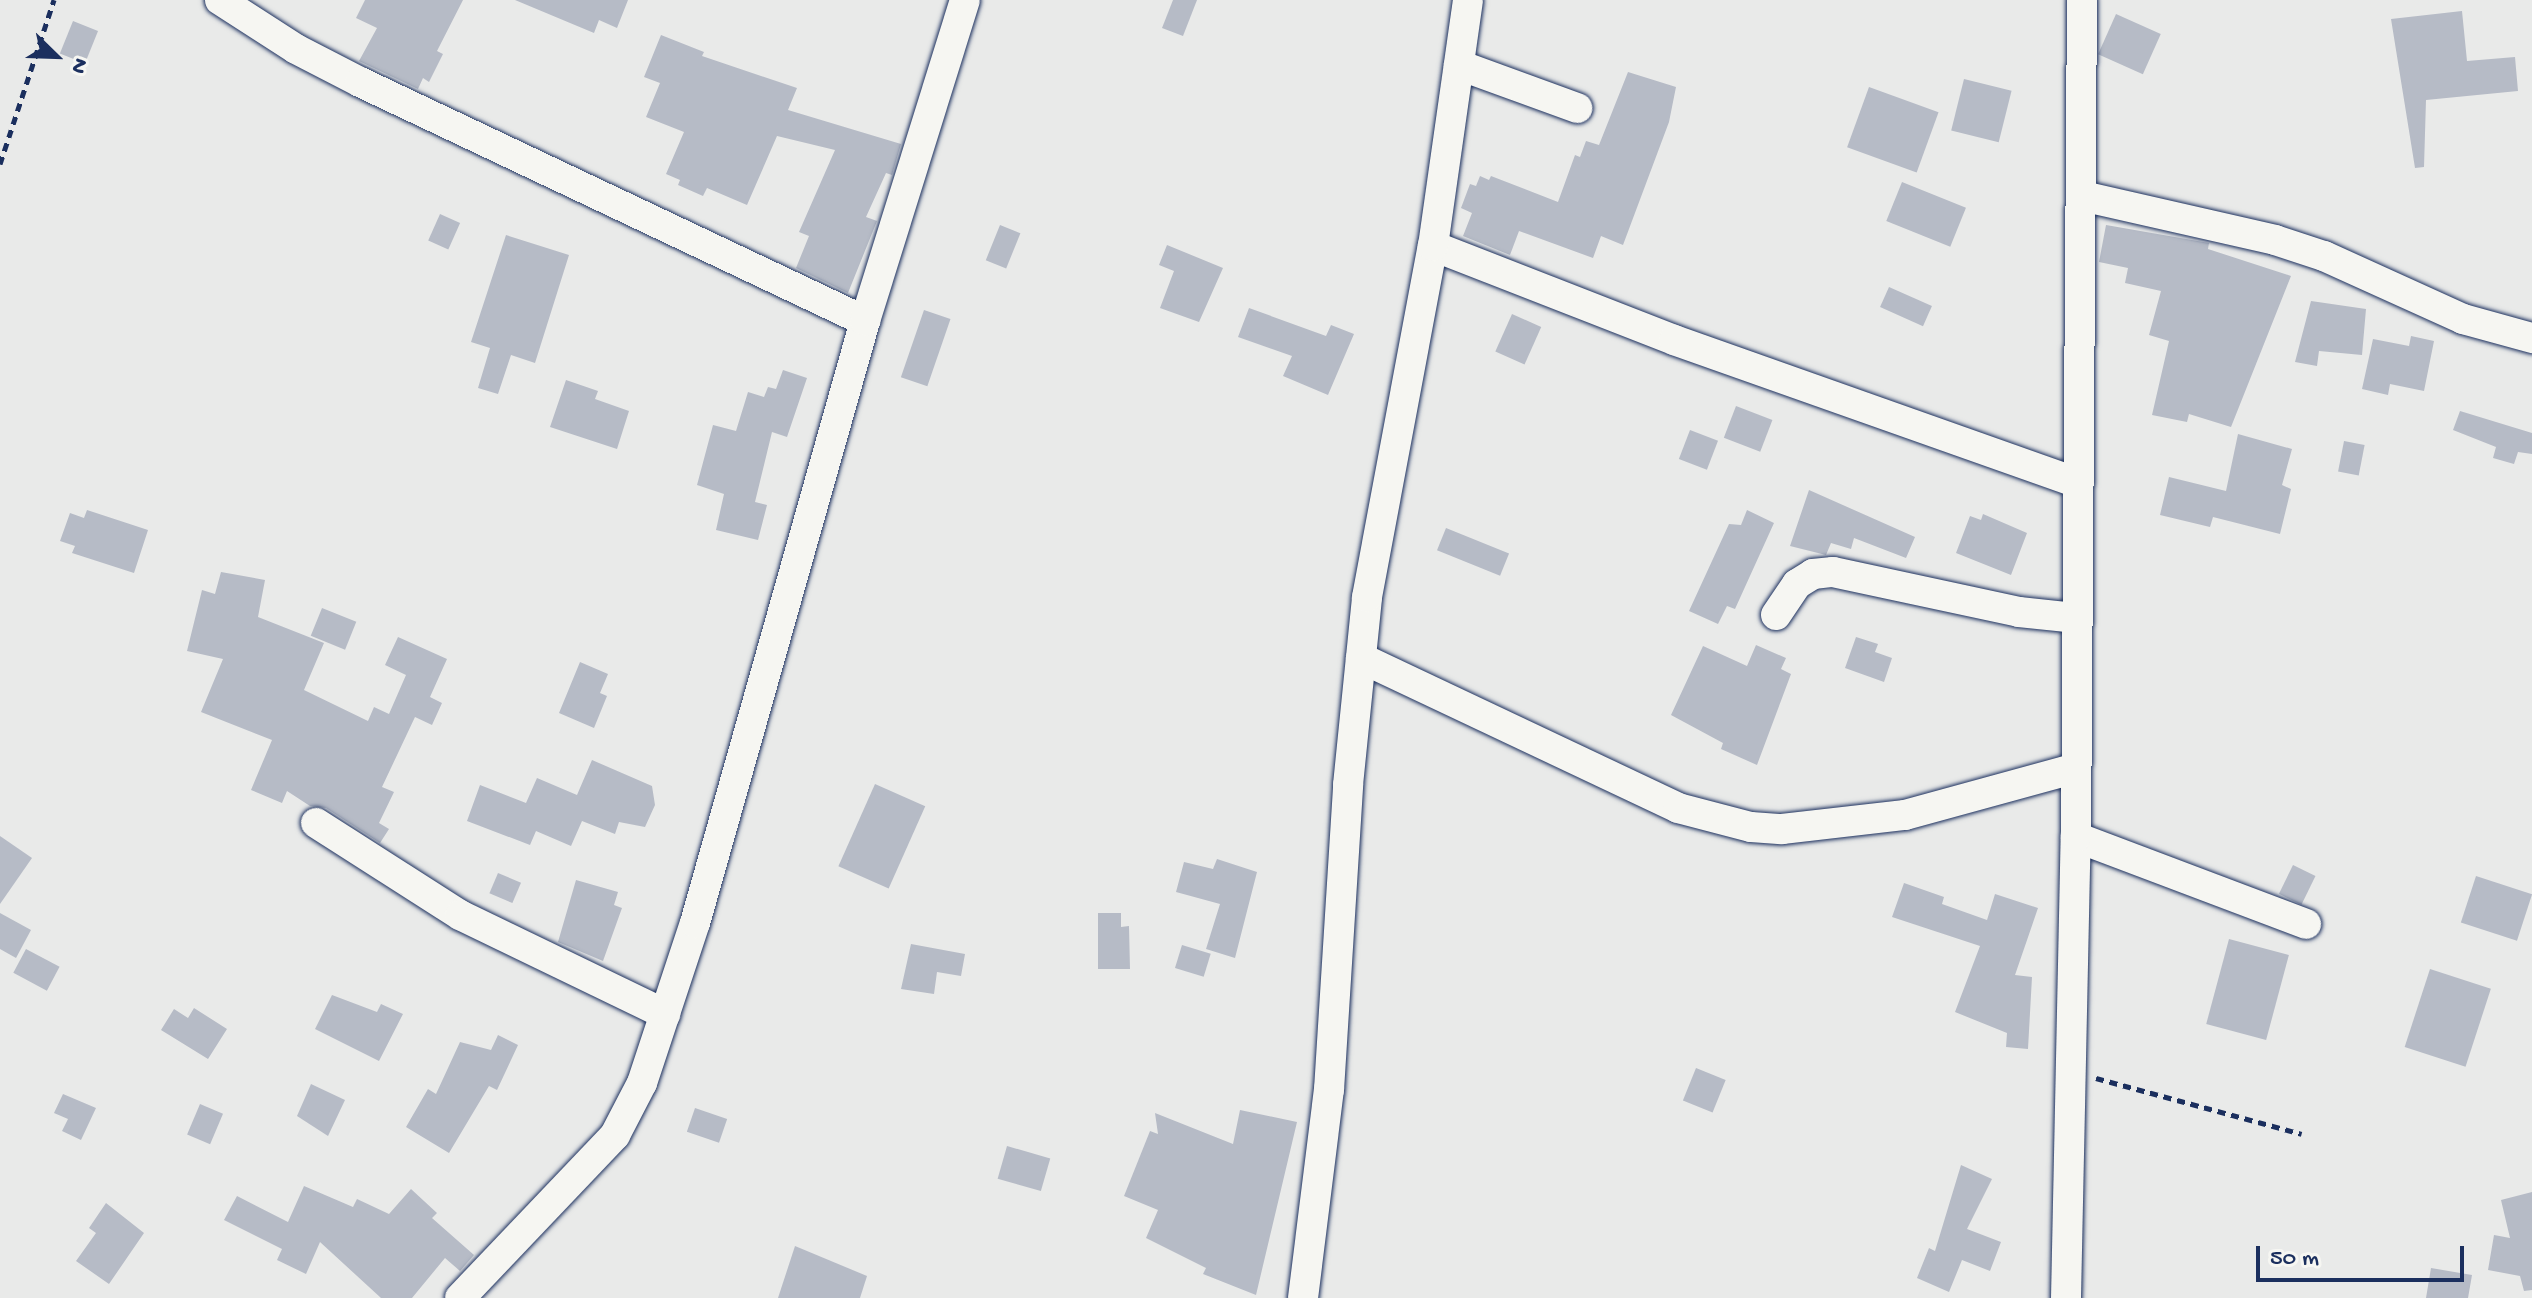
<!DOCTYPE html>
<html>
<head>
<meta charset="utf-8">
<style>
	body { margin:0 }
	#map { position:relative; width:2532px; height:1298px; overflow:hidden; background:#e9eae9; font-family:"Gochi Hand",sans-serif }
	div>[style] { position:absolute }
	.building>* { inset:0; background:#b6bbc6; transform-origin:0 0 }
	.path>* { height:5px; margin-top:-2.5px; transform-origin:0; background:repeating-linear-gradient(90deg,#1b2f5e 0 8px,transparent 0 14px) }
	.roads { filter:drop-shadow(0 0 2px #1b2f5e) drop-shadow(0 0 2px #1b2f5e) }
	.minor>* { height:30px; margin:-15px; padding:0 15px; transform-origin:15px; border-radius:15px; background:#f6f6f2 }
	span { translate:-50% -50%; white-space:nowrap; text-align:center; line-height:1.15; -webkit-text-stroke:8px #f6f6f2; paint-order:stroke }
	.north { position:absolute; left:16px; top:16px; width:80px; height:80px; -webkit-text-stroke:6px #f6f6f2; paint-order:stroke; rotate:113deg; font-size:22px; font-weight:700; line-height:32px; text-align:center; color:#1b2f5e }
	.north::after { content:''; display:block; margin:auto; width:28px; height:36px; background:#1b2f5e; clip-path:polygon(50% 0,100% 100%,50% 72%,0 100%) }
	.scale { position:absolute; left:2256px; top:1246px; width:208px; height:36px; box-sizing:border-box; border:4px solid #1b2f5e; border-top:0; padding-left:10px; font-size:24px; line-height:28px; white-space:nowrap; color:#1b2f5e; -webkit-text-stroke:6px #f6f6f2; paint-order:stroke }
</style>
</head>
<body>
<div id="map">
	<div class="building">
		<i style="clip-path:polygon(365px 0,463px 0,437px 51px,443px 54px,429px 82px,423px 78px,418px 89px,359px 61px,377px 28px,356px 18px)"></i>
		<i style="clip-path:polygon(515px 0,628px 0,617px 28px,599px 20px,594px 33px)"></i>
		<i style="clip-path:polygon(1173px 0,1197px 0,1183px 36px,1162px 28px)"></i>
		<i style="clip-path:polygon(2462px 11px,2467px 61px,2515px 57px,2518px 91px,2426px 100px,2424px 167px,2415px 168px,2391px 19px)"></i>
		<i style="left:2116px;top:14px;width:49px;height:44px;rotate:24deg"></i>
		<i style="left:73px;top:21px;width:27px;height:35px;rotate:22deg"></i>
		<i style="clip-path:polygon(661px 35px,704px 52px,702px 56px,797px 88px,788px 110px,901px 144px,892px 175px,886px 173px,866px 217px,877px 221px,848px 293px,796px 268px,809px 236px,799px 232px,835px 150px,777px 136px,747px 205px,707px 188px,703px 196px,678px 185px,680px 180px,666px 174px,684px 132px,646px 117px,660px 83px,644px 77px)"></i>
		<i style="clip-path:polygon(1628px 72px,1676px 87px,1669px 122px,1623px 245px,1601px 236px,1593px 258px,1519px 231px,1510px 255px,1463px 236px,1472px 213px,1461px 208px,1470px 184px,1476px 186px,1480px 176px,1489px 180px,1491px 176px,1558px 202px,1575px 155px,1580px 157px,1586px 141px,1599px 145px)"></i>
		<i style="left:1964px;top:79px;width:49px;height:53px;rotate:14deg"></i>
		<i style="left:1869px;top:87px;width:74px;height:64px;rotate:20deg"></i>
		<i style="left:1902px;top:182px;width:69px;height:42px;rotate:22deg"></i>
		<i style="left:440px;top:214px;width:22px;height:29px;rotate:24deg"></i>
		<i style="left:1000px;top:225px;width:22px;height:38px;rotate:22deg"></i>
		<i style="clip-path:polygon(2106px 225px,2209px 243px,2208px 249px,2291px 276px,2231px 427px,2189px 414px,2187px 422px,2152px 415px,2169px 341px,2149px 335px,2161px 291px,2125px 283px,2128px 268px,2099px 262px)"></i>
		<i style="clip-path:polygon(506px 235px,569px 255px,535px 363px,511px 355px,498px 394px,478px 388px,490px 348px,471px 342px)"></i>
		<i style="clip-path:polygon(1167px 245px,1223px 268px,1199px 322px,1160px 308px,1174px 271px,1159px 265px)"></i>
		<i style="left:1889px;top:287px;width:47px;height:22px;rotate:24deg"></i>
		<i style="clip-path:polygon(2311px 301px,2366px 309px,2362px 355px,2319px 351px,2317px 366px,2295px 362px)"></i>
		<i style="clip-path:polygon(1249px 308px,1326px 336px,1331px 325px,1354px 334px,1328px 395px,1283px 376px,1292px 356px,1238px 337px)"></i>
		<i style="left:924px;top:310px;width:28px;height:71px;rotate:19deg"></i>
		<i style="left:1512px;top:314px;width:32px;height:41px;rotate:24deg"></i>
		<i style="clip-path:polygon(2411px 336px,2434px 341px,2424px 391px,2390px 384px,2388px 395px,2362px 389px,2373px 339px,2409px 346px)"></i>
		<i style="clip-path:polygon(783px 370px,807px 378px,787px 437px,772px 432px,755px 502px,767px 505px,758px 540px,716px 530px,724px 494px,697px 485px,713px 425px,736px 431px,748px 392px,764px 397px,768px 387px,776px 389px)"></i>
		<i style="clip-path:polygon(566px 380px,598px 391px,595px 399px,629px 411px,617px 449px,550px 427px)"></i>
		<i style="left:1736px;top:406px;width:39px;height:34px;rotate:21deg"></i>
		<i style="clip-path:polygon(2460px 411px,2532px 433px,2532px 454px,2518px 452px,2514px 464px,2493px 458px,2496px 447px,2453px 430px)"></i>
		<i style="left:1690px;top:430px;width:30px;height:31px;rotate:21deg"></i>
		<i style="clip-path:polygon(2238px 434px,2292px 449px,2282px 485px,2291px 489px,2280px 534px,2213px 517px,2210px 527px,2160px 515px,2169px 477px,2226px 491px)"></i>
		<i style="left:2344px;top:441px;width:21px;height:31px;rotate:11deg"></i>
		<i style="clip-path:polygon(1809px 490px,1915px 537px,1906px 558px,1854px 538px,1851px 549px,1831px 543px,1826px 555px,1790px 546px)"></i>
		<i style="clip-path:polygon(87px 510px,148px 530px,134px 573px,72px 553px,75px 546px,60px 541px,70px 513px,84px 518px)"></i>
		<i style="clip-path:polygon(1747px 510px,1774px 523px,1735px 609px,1727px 606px,1718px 624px,1689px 611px,1729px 524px,1741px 525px)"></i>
		<i style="clip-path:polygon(1983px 514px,2027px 533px,2011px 575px,1956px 553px,1970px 516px,1981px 520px)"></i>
		<i style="left:1446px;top:528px;width:68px;height:24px;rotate:22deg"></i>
		<i style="clip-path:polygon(221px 572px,265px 580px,258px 617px,324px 643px,304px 690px,368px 721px,374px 707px,389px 714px,406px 675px,385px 665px,398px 637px,447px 659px,430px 697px,442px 703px,432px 725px,415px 717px,382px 787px,394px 792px,379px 823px,389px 829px,380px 843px,326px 808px,310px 806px,287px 791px,282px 803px,251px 790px,272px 740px,201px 712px,223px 659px,187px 651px,202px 590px,215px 594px)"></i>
		<i style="left:322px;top:608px;width:37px;height:30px;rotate:22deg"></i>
		<i style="clip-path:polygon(1856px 637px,1878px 644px,1875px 652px,1892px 658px,1884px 682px,1845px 668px)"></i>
		<i style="clip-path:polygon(1756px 645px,1786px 658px,1781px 669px,1791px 674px,1757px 765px,1721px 749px,1723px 743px,1671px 715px,1703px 646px,1747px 666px)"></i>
		<i style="clip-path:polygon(580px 662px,608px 674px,600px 693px,607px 696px,594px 728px,559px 713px)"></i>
		<i style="clip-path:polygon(592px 760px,652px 786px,655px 805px,645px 827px,619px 822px,615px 834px,582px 821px,571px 846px,536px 831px,530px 845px,467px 821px,480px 785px,526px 803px,537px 778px,577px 795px)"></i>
		<i style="left:875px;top:784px;width:55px;height:90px;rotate:24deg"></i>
		<i style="clip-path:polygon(0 836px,32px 858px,0 904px)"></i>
		<i style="clip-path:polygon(1217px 859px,1257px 872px,1235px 958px,1206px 949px,1220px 904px,1176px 892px,1184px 862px,1213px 869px)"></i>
		<i style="left:2293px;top:865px;width:25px;height:32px;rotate:26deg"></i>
		<i style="left:498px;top:873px;width:25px;height:22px;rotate:23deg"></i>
		<i style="left:2476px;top:876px;width:59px;height:49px;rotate:18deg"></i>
		<i style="clip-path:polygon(576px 880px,618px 892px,614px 905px,622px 908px,603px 961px,558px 942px)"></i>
		<i style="clip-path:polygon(1904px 883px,1944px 897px,1942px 904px,1987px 920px,1995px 894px,2038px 908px,2015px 975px,2032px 977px,2028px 1049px,2006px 1047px,2007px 1033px,1955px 1012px,1980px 946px,1892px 917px)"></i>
		<i style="clip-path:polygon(0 913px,31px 930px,16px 958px,0 949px)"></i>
		<i style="clip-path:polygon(1098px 913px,1121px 913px,1121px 927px,1129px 926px,1130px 969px,1098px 969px)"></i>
		<i style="left:2229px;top:939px;width:62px;height:88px;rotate:15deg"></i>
		<i style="clip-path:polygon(911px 944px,965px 954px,961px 976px,937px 972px,934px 994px,901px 989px)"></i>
		<i style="left:1182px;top:945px;width:30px;height:24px;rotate:17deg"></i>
		<i style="left:26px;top:949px;width:38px;height:27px;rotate:28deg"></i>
		<i style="left:2430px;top:969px;width:64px;height:82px;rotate:18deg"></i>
		<i style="clip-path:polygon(332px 995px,377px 1012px,381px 1004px,403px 1014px,379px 1061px,315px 1029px)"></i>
		<i style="clip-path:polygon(194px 1008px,227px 1029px,208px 1059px,161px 1030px,174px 1009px,188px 1018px)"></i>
		<i style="clip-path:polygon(498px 1035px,518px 1045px,497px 1090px,489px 1086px,449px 1153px,406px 1127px,428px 1089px,436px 1094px,460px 1042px,491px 1050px)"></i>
		<i style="left:1696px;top:1068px;width:32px;height:35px;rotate:22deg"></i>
		<i style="clip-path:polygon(311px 1084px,345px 1100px,328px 1136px,297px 1116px)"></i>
		<i style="clip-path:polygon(63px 1094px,96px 1108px,81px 1140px,62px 1131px,68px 1119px,54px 1113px)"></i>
		<i style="left:200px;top:1104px;width:25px;height:33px;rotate:23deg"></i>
		<i style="left:695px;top:1108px;width:34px;height:25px;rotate:19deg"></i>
		<i style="clip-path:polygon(1240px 1110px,1297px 1122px,1256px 1295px,1203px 1274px,1206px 1268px,1146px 1238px,1158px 1210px,1124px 1196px,1150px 1131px,1158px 1134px,1155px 1113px,1233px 1144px)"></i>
		<i style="left:1007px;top:1146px;width:45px;height:34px;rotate:16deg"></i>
		<i style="clip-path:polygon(1961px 1165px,1992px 1179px,1967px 1229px,2001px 1242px,1990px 1271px,1962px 1260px,1949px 1292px,1917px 1278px,1929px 1248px,1935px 1251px)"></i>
		<i style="clip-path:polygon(304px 1186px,353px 1207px,357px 1199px,389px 1214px,411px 1189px,437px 1213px,432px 1218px,474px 1255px,460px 1271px,445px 1258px,412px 1298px,381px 1298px,320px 1242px,306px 1274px,277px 1260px,282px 1249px,224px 1220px,237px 1196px,288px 1222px)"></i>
		<i style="clip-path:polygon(2532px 1192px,2532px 1290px,2524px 1291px,2520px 1276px,2488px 1270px,2494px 1235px,2510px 1238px,2501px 1200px)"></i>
		<i style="clip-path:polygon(106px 1203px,144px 1233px,109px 1284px,76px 1261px,96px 1233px,89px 1228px)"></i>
		<i style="clip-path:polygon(795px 1246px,867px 1276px,860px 1298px,778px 1298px)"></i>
		<i style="clip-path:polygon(2431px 1268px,2472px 1275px,2468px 1298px,2426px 1298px)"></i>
	</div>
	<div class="path">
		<i style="left:0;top:164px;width:173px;rotate:-71.8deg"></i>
		<i style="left:2096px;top:1078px;width:213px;rotate:15.2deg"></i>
	</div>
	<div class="roads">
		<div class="minor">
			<i style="left:220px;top:0;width:90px;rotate:32.8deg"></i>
			<i style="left:296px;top:49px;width:72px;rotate:27.3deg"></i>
			<i style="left:360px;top:82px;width:559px;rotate:25.33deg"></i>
			<i style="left:1459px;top:65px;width:126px;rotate:20deg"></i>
			<i style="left:2082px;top:196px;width:198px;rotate:12.8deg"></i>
			<i style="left:2275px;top:240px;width:52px;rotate:18.1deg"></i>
			<i style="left:2324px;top:256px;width:153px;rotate:24.4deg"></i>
			<i style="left:2463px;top:319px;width:72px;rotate:15.4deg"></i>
			<i style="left:1433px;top:246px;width:259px;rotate:21.3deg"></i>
			<i style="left:1674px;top:340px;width:429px;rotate:19.5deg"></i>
			<i style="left:1776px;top:615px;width:37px;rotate:-56deg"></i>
			<i style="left:1797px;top:584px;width:19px;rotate:-32deg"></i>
			<i style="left:1813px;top:574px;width:20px;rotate:-6deg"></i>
			<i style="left:1833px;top:572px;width:190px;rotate:12.1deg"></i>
			<i style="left:2019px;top:612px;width:56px;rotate:6.1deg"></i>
			<i style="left:1361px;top:658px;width:351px;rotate:25.3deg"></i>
			<i style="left:1678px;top:808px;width:75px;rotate:14.6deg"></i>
			<i style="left:1751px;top:827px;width:31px;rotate:4deg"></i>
			<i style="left:1782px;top:829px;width:124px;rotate:-6.5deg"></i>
			<i style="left:1905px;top:815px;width:174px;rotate:-15.3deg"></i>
			<i style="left:316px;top:823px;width:171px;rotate:32.6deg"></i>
			<i style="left:460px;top:915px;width:228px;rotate:25.8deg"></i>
			<i style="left:2076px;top:837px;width:246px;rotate:20.7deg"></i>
			<i style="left:460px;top:1298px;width:225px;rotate:-46.4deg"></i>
			<i style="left:615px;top:1135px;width:59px;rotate:-62.6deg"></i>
			<i style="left:642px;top:1083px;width:169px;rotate:-71.7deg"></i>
			<i style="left:695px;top:923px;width:626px;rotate:-74.23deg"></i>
			<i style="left:865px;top:321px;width:336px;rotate:-72.7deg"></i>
			<i style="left:1303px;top:1298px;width:210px;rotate:-82.9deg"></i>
			<i style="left:1329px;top:1090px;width:306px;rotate:-86.4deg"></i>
			<i style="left:1348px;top:785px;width:189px;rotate:-84.2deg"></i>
			<i style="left:1367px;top:597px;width:357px;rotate:-79.4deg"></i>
			<i style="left:1433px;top:246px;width:248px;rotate:-81.9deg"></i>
			<i style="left:2066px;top:1298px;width:461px;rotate:-88.8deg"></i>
			<i style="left:2076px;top:837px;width:837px;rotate:-89.59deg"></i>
		</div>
	</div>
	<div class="north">N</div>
	<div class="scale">50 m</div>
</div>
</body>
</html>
